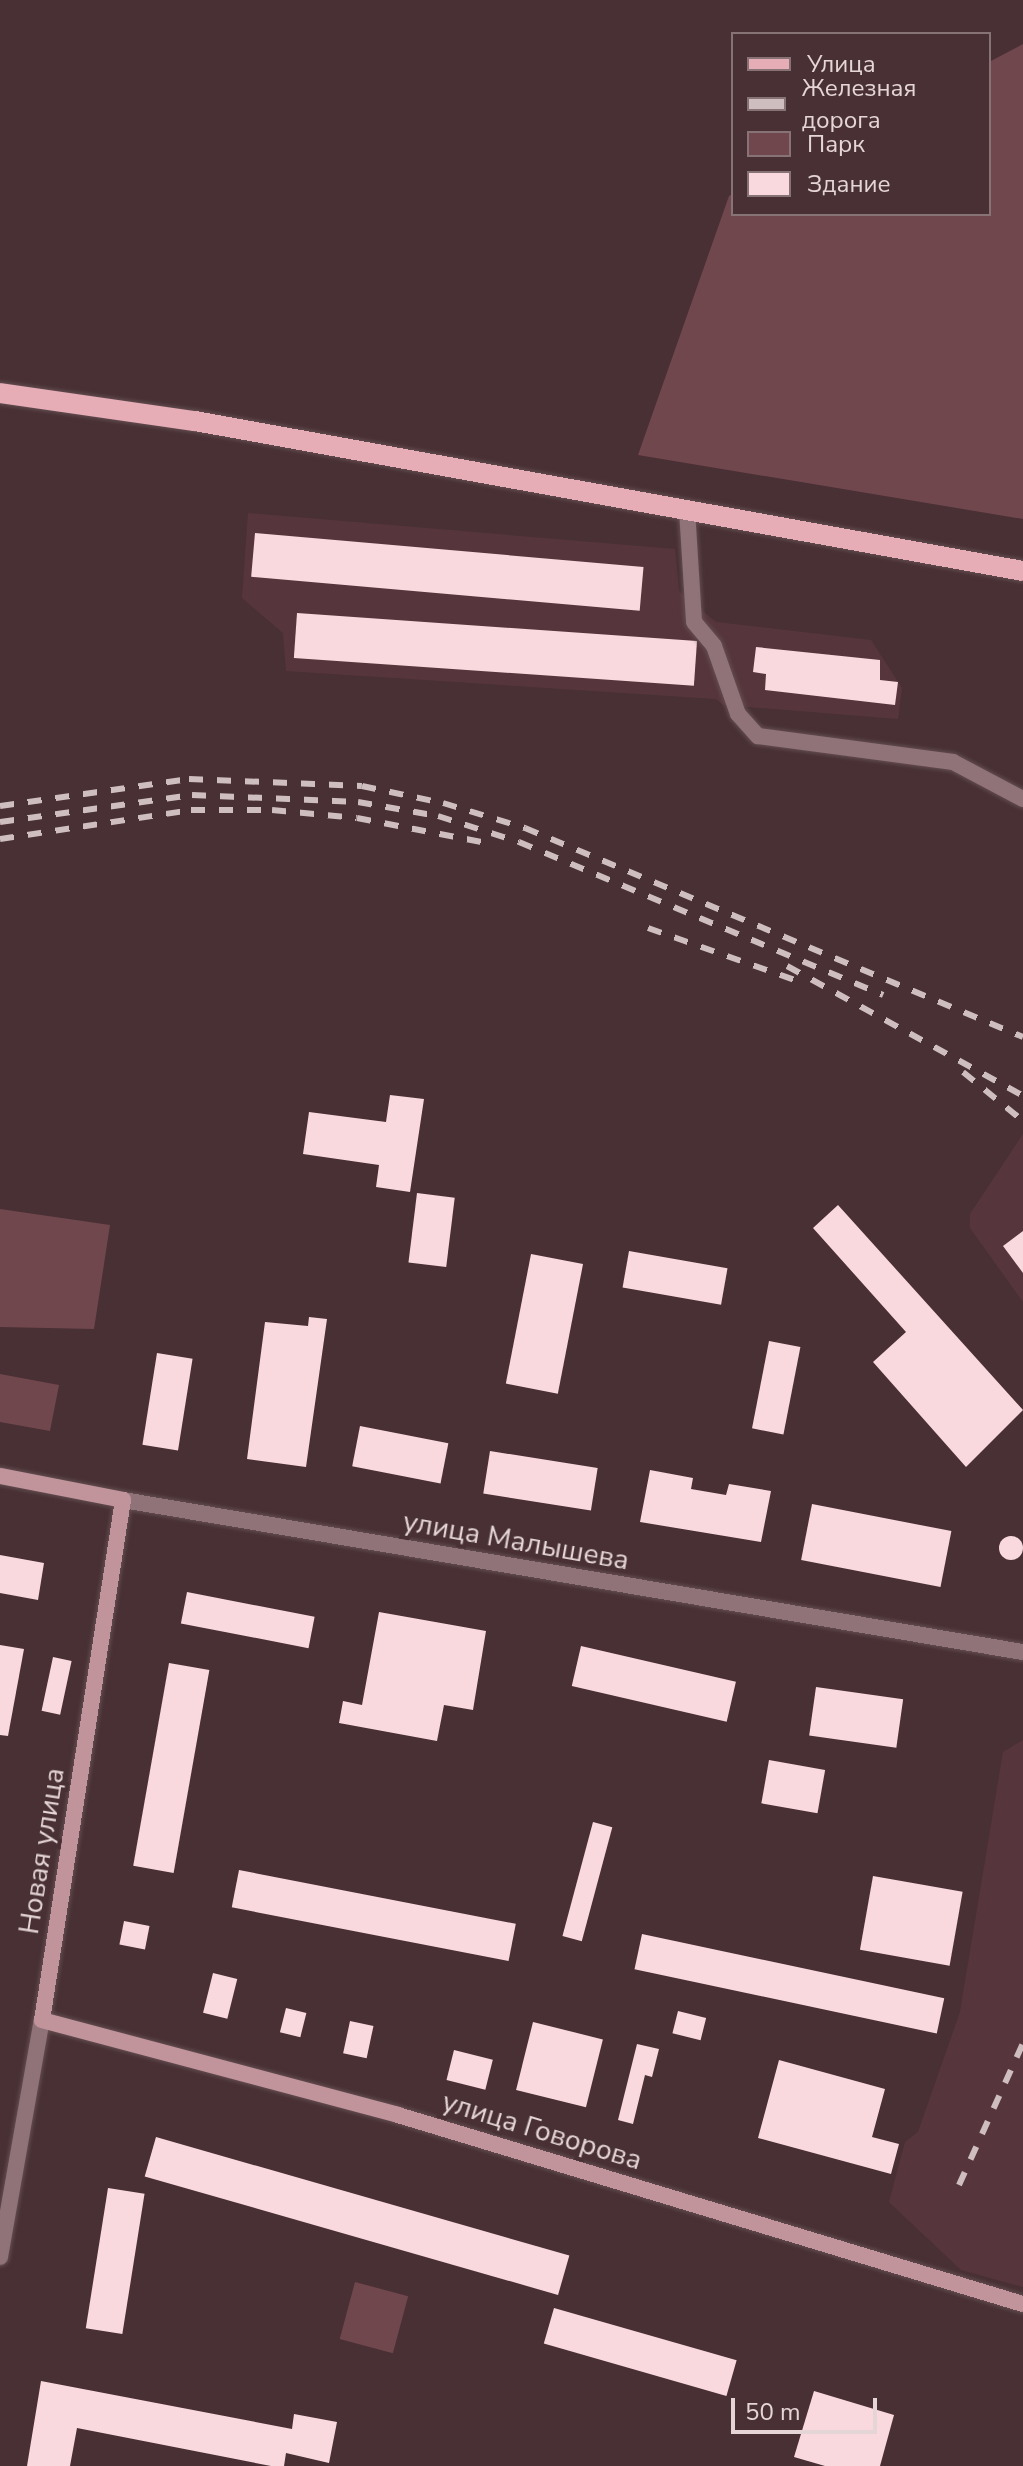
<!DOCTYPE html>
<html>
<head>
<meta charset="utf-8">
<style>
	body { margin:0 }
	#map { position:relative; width:1023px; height:2466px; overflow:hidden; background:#483034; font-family:"Nunito Sans",sans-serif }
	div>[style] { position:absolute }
	.built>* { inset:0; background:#56363c }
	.green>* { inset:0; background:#71474e; transform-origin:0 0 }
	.building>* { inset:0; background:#fad9de; transform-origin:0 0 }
	.round { border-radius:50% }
	.roads { filter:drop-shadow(0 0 2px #644e51) drop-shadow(0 0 2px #644e51) }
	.minor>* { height:16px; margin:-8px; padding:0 8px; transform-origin:8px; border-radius:8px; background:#907378 }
	.tertiary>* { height:16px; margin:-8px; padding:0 8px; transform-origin:8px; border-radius:8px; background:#907378 }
	.secondary>* { height:16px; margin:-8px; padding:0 8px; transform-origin:8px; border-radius:8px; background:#c1949b }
	.primary>* { height:20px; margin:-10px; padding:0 10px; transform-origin:10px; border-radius:10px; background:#e6adb7 }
	.rail>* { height:6px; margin-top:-3px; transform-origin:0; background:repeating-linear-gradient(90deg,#cfbec0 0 14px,transparent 0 28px) }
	span { translate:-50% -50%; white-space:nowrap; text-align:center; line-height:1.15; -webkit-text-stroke:8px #483034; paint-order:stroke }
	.street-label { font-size:28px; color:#e5d5d7 }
	.legend { position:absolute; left:731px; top:32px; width:260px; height:184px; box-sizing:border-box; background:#483034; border:2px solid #877275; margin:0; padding:10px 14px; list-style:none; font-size:24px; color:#e5d5d7 }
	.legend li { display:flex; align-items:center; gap:16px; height:40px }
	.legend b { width:40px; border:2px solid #877275 }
	.scale { position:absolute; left:731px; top:2398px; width:146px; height:36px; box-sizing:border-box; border:4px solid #e5d5d7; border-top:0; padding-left:10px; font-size:24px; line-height:28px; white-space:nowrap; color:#e5d5d7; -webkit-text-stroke:6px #483034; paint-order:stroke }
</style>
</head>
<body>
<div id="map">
	<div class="built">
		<i style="clip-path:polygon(248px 513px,675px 549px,679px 591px,716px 622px,871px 640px,902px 688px,898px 719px,723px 705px,716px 699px,286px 671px,283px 633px,242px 598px)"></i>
		<i style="clip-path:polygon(1023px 1134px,1023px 1302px,970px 1228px,970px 1214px)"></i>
		<i style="clip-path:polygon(1023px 1740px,1023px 2287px,961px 2270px,889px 2202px,905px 2142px,918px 2132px,960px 2012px,1003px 1752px)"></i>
	</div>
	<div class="green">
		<i style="clip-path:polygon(1023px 44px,1023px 519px,638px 455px,729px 196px,733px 194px,733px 214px,989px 214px,989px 62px)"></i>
		<i style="clip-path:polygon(0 1209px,110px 1225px,94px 1329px,0 1327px)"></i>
		<i style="clip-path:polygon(0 1374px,59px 1385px,50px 1431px,0 1422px)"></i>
		<i style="left:355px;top:2282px;width:55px;height:59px;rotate:15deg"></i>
	</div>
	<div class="building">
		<i style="left:255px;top:533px;width:390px;height:44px;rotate:5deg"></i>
		<i style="left:297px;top:613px;width:401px;height:45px;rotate:4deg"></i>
		<i style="clip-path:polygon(756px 647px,880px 660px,880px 680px,898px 682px,895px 705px,765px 690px,766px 674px,753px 672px)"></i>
		<i style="clip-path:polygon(390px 1095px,424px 1099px,410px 1192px,376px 1187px,379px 1165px,303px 1154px,309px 1112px,386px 1122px)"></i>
		<i style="left:417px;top:1193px;width:38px;height:70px;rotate:7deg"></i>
		<i style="clip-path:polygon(838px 1205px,1023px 1410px,966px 1467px,873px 1362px,906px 1332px,813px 1228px)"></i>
		<i style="clip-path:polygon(1023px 1231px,1023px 1273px,1003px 1246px)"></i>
		<i style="left:629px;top:1251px;width:100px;height:37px;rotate:10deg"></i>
		<i style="left:531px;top:1254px;width:53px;height:132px;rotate:11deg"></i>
		<i style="clip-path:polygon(309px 1317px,327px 1319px,306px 1467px,247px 1459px,265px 1322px,308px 1326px)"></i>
		<i style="left:769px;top:1341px;width:32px;height:89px;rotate:11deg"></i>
		<i style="left:157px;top:1353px;width:36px;height:93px;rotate:9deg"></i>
		<i style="left:360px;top:1426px;width:90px;height:41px;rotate:11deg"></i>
		<i style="left:490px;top:1451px;width:109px;height:43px;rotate:9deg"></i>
		<i style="clip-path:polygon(650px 1470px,693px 1478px,691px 1489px,726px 1495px,729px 1484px,771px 1491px,761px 1542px,640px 1522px)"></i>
		<i style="left:812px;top:1504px;width:142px;height:57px;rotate:11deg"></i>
		<i class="round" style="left:999px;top:1536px;width:24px;height:24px"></i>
		<i style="clip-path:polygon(0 1555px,44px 1563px,38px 1600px,0 1593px)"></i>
		<i style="left:187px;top:1592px;width:130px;height:32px;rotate:11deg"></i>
		<i style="clip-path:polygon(379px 1612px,486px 1631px,473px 1710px,444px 1705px,437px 1741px,339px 1723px,343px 1701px,362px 1705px)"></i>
		<i style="clip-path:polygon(0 1645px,24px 1649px,8px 1736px,0 1735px)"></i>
		<i style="left:581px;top:1646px;width:159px;height:41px;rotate:13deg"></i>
		<i style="left:53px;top:1657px;width:19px;height:55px;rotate:12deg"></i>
		<i style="left:169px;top:1663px;width:41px;height:206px;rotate:10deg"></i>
		<i style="left:816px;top:1687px;width:88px;height:49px;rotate:8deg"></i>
		<i style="left:769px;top:1760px;width:57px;height:44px;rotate:10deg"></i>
		<i style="left:593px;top:1822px;width:20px;height:118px;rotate:15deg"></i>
		<i style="left:239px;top:1870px;width:282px;height:38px;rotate:11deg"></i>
		<i style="left:873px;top:1876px;width:91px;height:75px;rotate:10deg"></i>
		<i style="left:124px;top:1921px;width:26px;height:24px;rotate:11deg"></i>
		<i style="left:642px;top:1934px;width:309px;height:36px;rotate:12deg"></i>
		<i style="left:213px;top:1973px;width:25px;height:41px;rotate:14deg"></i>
		<i style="left:286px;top:2008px;width:21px;height:25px;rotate:14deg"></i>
		<i style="left:678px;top:2011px;width:29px;height:23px;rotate:14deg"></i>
		<i style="left:350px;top:2021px;width:24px;height:33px;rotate:12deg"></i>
		<i style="left:533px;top:2022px;width:72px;height:70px;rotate:14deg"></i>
		<i style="clip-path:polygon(637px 2044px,659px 2049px,652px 2077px,645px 2075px,633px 2124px,618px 2120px)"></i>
		<i style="left:454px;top:2050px;width:40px;height:31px;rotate:14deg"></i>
		<i style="clip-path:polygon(779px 2060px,885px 2089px,872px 2137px,899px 2144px,891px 2174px,758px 2138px)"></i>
		<i style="left:156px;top:2137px;width:430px;height:41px;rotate:16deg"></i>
		<i style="left:108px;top:2188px;width:37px;height:142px;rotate:9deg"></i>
		<i style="left:554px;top:2308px;width:190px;height:37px;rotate:16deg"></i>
		<i style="clip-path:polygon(41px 2381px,292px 2429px,294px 2414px,337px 2422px,329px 2463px,286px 2453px,284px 2466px,271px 2466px,77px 2428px,70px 2466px,27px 2466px)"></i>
		<i style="clip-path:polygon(814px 2391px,894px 2415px,880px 2466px,825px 2466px,794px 2457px)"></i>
	</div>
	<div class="roads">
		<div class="minor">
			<i style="left:687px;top:510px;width:112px;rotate:86.4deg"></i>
			<i style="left:694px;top:622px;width:31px;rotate:50deg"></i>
			<i style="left:714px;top:646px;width:72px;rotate:70.6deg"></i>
			<i style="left:738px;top:714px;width:30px;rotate:48deg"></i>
			<i style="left:758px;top:736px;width:197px;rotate:7.6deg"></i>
			<i style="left:953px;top:762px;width:79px;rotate:27.9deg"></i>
			<i style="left:123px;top:1500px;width:913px;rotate:9.59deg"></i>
		</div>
		<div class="tertiary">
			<i style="left:0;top:2257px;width:241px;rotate:-80deg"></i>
		</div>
		<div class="secondary">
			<i style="left:0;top:1476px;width:125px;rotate:11deg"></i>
			<i style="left:123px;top:1500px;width:526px;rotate:98.85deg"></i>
			<i style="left:42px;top:2020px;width:368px;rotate:14.9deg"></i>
			<i style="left:398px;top:2115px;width:653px;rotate:16.83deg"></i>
		</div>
		<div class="primary">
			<i style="left:0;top:393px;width:197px;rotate:8.2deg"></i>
			<i style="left:195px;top:421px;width:841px;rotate:10.27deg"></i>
		</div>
	</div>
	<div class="rail">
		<i style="left:0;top:806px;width:191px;rotate:-8.1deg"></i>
		<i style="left:189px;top:779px;width:173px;rotate:2.3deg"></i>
		<i style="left:362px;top:786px;width:83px;rotate:11.9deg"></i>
		<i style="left:443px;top:803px;width:86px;rotate:17deg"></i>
		<i style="left:525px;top:828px;width:540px;rotate:22.77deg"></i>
		<i style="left:0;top:822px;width:194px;rotate:-8deg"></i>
		<i style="left:192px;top:795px;width:166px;rotate:2.4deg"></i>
		<i style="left:358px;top:802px;width:81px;rotate:9.9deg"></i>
		<i style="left:438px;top:816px;width:85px;rotate:17.8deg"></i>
		<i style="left:519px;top:842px;width:395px;rotate:22.8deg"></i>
		<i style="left:0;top:839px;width:193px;rotate:-8.6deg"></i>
		<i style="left:191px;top:810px;width:81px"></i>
		<i style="left:272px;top:810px;width:85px;rotate:5.4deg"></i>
		<i style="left:357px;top:818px;width:132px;rotate:10.9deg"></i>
		<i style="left:648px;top:928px;width:159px;rotate:19.5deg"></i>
		<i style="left:787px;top:966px;width:269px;rotate:28.8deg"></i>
		<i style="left:963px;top:1072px;width:77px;rotate:39.2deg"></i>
		<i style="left:959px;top:2185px;width:156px;rotate:-65.7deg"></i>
	</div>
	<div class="street-label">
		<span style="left:516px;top:1541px;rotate:10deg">улица Малышева</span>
		<span style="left:42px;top:1851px;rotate:-81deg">Новая улица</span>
		<span style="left:542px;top:2131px;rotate:17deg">улица Говорова</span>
	</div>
	<ul class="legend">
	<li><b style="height:10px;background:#e6adb7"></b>Улица</li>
	<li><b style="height:10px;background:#cfbec0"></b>Железная дорога</li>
	<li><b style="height:22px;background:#71474e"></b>Парк</li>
	<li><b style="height:22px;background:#fad9de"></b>Здание</li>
	</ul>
	<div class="scale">50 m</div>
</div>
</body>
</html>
